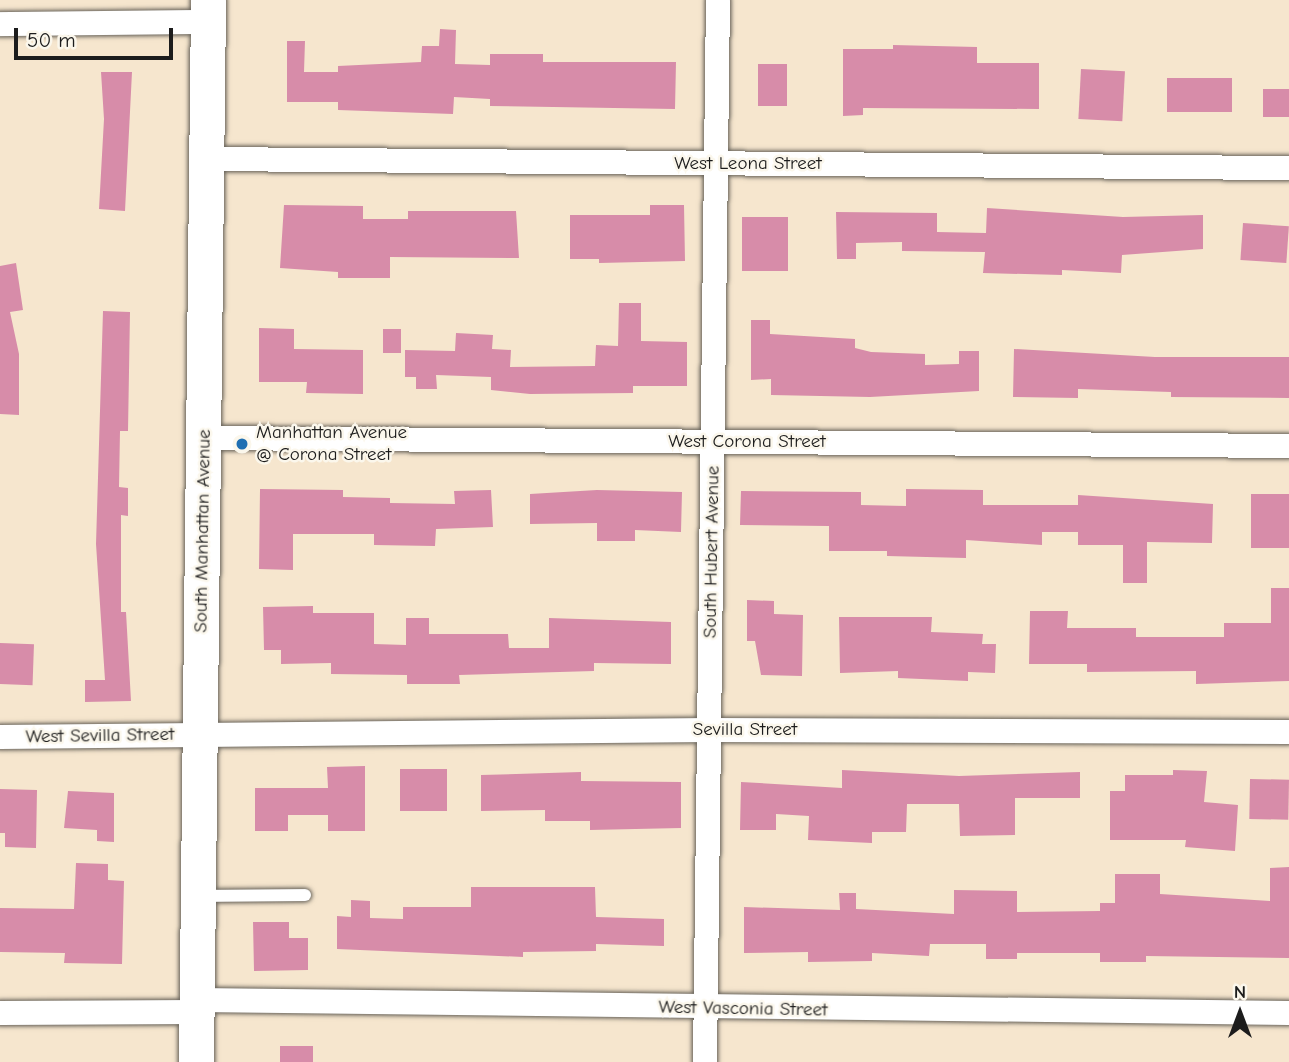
<!DOCTYPE html>
<html>
<head>
<meta charset="utf-8">
<style>
	body { margin:0 }
	#map { position:relative; width:1289px; height:1062px; overflow:hidden; background:#f6e6ce; font-family:"Comic Neue",sans-serif }
	div>[style] { position:absolute }
	.building>* { inset:0; background:#d78ca9; transform-origin:0 0 }
	.roads { filter:drop-shadow(0 0 2px #68635a) drop-shadow(0 0 2px #68635a) }
	.service>* { height:12px; margin:-6px; padding:0 6px; transform-origin:6px; border-radius:6px; background:#fff }
	.minor>* { height:24px; margin:-12px; padding:0 12px; transform-origin:12px; border-radius:12px; background:#fff }
	.secondary>* { height:35px; margin:-17.5px; padding:0 17.5px; transform-origin:17.5px; border-radius:17.5px; background:#fff }
	.dots>* { width:19px; height:19px; translate:-50% -50%; box-sizing:border-box; border:4px solid #fbf7ec; border-radius:50% }
	span { translate:-50% -50%; white-space:nowrap; text-align:center; line-height:1.15; -webkit-text-stroke:5px #fbf7ec; paint-order:stroke }
	.street-label { font-size:19px; color:#1c1c1c }
	.poi-label { font-size:19px; color:#1c1c1c }
	.left { translate:0 -50%; text-align:left }
	.north { position:absolute; left:1205px; top:978px; width:70px; height:70px; -webkit-text-stroke:5px #fbf7ec; paint-order:stroke; rotate:0deg; font-size:19px; font-weight:700; line-height:28px; text-align:center; color:#1c1c1c }
	.north::after { content:''; display:block; margin:auto; width:24px; height:32px; background:#1c1c1c; clip-path:polygon(50% 0,100% 100%,50% 72%,0 100%) }
	.scale { position:absolute; left:14px; top:28px; width:159px; height:32px; box-sizing:border-box; border:4px solid #1c1c1c; border-top:0; padding-left:9px; font-size:21px; line-height:24px; white-space:nowrap; color:#1c1c1c; -webkit-text-stroke:5px #fbf7ec; paint-order:stroke }
</style>
</head>
<body>
<div id="map">
	<div class="building">
		<i style="clip-path:polygon(440px 29px,456px 30px,455px 64px,490px 65px,490px 54px,543px 54px,543px 62px,676px 62px,675px 109px,490px 106px,490px 99px,454px 97px,453px 114px,338px 110px,338px 102px,287px 102px,287px 41px,305px 41px,304px 72px,338px 72px,338px 66px,421px 62px,422px 46px,439px 46px)"></i>
		<i style="clip-path:polygon(893px 45px,977px 47px,977px 63px,1039px 63px,1039px 109px,863px 108px,863px 115px,843px 116px,843px 49px,893px 49px)"></i>
		<i style="left:787px;top:64px;width:42px;height:29px;rotate:90deg"></i>
		<i style="left:1081px;top:69px;width:44px;height:50px;rotate:3deg"></i>
		<i style="clip-path:polygon(101px 72px,132px 72px,125px 211px,99px 209px,104px 119px)"></i>
		<i style="left:1167px;top:78px;width:65px;height:34px"></i>
		<i style="left:1263px;top:89px;width:26px;height:28px"></i>
		<i style="clip-path:polygon(284px 205px,363px 206px,363px 219px,408px 219px,408px 211px,516px 211px,519px 258px,390px 257px,390px 278px,338px 278px,338px 272px,280px 268px)"></i>
		<i style="clip-path:polygon(650px 205px,684px 205px,685px 261px,599px 263px,599px 259px,570px 259px,570px 215px,650px 215px)"></i>
		<i style="clip-path:polygon(987px 208px,1123px 217px,1203px 215px,1203px 249px,1122px 255px,1121px 273px,1062px 270px,1062px 275px,983px 273px,985px 252px,902px 251px,902px 242px,856px 243px,856px 259px,837px 259px,836px 212px,937px 213px,937px 232px,986px 233px)"></i>
		<i style="left:742px;top:217px;width:46px;height:54px"></i>
		<i style="left:1243px;top:223px;width:46px;height:37px;rotate:4deg"></i>
		<i style="clip-path:polygon(16px 263px,23px 310px,10px 312px,19px 354px,19px 415px,0 414px,0 266px)"></i>
		<i style="clip-path:polygon(619px 303px,641px 303px,641px 341px,687px 342px,687px 386px,633px 386px,633px 393px,530px 394px,491px 390px,491px 377px,436px 375px,437px 389px,416px 389px,416px 377px,405px 377px,405px 350px,455px 351px,456px 333px,493px 335px,492px 349px,511px 350px,510px 367px,595px 366px,596px 345px,618px 346px)"></i>
		<i style="clip-path:polygon(103px 311px,130px 312px,128px 431px,120px 431px,119px 487px,128px 488px,128px 516px,121px 515px,121px 612px,126px 612px,131px 701px,85px 702px,85px 680px,105px 680px,96px 544px)"></i>
		<i style="clip-path:polygon(751px 320px,770px 320px,770px 334px,855px 339px,855px 348px,871px 352px,925px 354px,925px 365px,959px 364px,959px 351px,979px 351px,979px 391px,870px 397px,771px 395px,771px 379px,751px 380px)"></i>
		<i style="clip-path:polygon(259px 328px,294px 329px,294px 349px,363px 350px,363px 394px,306px 393px,307px 382px,259px 382px)"></i>
		<i style="left:401px;top:329px;width:24px;height:18px;rotate:90deg"></i>
		<i style="clip-path:polygon(1014px 349px,1155px 357px,1289px 357px,1289px 398px,1171px 397px,1171px 392px,1078px 389px,1078px 398px,1013px 397px)"></i>
		<i style="clip-path:polygon(260px 489px,343px 490px,343px 497px,390px 498px,390px 503px,455px 504px,454px 491px,491px 490px,493px 527px,436px 529px,435px 546px,374px 545px,374px 534px,293px 534px,293px 570px,259px 569px)"></i>
		<i style="clip-path:polygon(906px 489px,983px 490px,983px 505px,1078px 505px,1078px 495px,1213px 504px,1212px 543px,1147px 542px,1147px 583px,1123px 583px,1123px 545px,1078px 545px,1078px 532px,1042px 532px,1042px 545px,966px 540px,966px 558px,887px 556px,887px 551px,829px 551px,829px 526px,740px 525px,741px 491px,861px 492px,861px 505px,906px 506px)"></i>
		<i style="clip-path:polygon(597px 490px,682px 492px,681px 532px,635px 530px,635px 541px,597px 541px,597px 523px,530px 524px,530px 494px)"></i>
		<i style="left:1251px;top:494px;width:38px;height:54px"></i>
		<i style="clip-path:polygon(1271px 588px,1289px 588px,1289px 681px,1196px 684px,1196px 671px,1087px 672px,1087px 664px,1029px 664px,1030px 611px,1068px 611px,1067px 628px,1136px 628px,1136px 637px,1224px 637px,1224px 623px,1271px 623px)"></i>
		<i style="clip-path:polygon(747px 600px,774px 601px,774px 614px,803px 615px,802px 676px,761px 675px,755px 641px,747px 641px)"></i>
		<i style="clip-path:polygon(313px 606px,313px 613px,374px 613px,374px 644px,406px 645px,406px 618px,429px 618px,429px 634px,508px 634px,509px 648px,549px 648px,549px 618px,671px 622px,671px 664px,594px 663px,594px 671px,459px 675px,460px 684px,407px 684px,407px 675px,331px 674px,331px 663px,281px 664px,281px 650px,264px 650px,263px 607px)"></i>
		<i style="clip-path:polygon(839px 617px,932px 617px,931px 632px,983px 634px,982px 644px,996px 644px,995px 673px,968px 672px,968px 681px,898px 678px,898px 671px,840px 673px)"></i>
		<i style="left:0;top:643px;width:34px;height:41px;rotate:2deg"></i>
		<i style="clip-path:polygon(365px 766px,365px 831px,328px 831px,328px 815px,288px 815px,288px 831px,255px 831px,255px 788px,328px 788px,327px 767px)"></i>
		<i style="left:400px;top:769px;width:47px;height:42px"></i>
		<i style="clip-path:polygon(842px 770px,959px 776px,1080px 772px,1080px 798px,1015px 798px,1015px 835px,960px 836px,959px 804px,907px 804px,906px 832px,872px 832px,872px 843px,808px 840px,809px 816px,776px 814px,776px 830px,740px 830px,741px 782px,842px 788px)"></i>
		<i style="clip-path:polygon(1173px 770px,1207px 771px,1204px 802px,1238px 805px,1235px 851px,1185px 847px,1186px 840px,1110px 840px,1110px 791px,1125px 791px,1125px 775px,1173px 775px)"></i>
		<i style="clip-path:polygon(581px 772px,581px 781px,681px 782px,681px 828px,590px 830px,590px 821px,545px 821px,545px 810px,481px 811px,481px 775px)"></i>
		<i style="left:1250px;top:779px;width:39px;height:40px;rotate:1deg"></i>
		<i style="clip-path:polygon(0 789px,37px 790px,36px 848px,5px 847px,5px 833px,0 833px)"></i>
		<i style="clip-path:polygon(68px 791px,114px 793px,114px 842px,97px 841px,97px 830px,64px 828px)"></i>
		<i style="clip-path:polygon(76px 863px,108px 864px,108px 880px,124px 881px,122px 964px,64px 963px,65px 953px,0 952px,0 908px,74px 909px)"></i>
		<i style="clip-path:polygon(1289px 867px,1289px 958px,1146px 956px,1146px 962px,1100px 962px,1100px 953px,1017px 953px,1017px 959px,986px 959px,986px 944px,930px 944px,929px 956px,872px 953px,872px 961px,808px 962px,808px 952px,744px 953px,744px 907px,840px 910px,839px 893px,856px 893px,856px 909px,954px 914px,954px 890px,1017px 891px,1017px 912px,1100px 911px,1100px 903px,1115px 903px,1115px 874px,1160px 874px,1160px 894px,1270px 901px,1270px 868px)"></i>
		<i style="clip-path:polygon(471px 887px,595px 887px,596px 917px,664px 919px,664px 946px,596px 944px,596px 951px,523px 952px,523px 957px,337px 949px,337px 916px,351px 917px,351px 900px,370px 901px,370px 918px,403px 919px,403px 907px,471px 907px)"></i>
		<i style="clip-path:polygon(253px 922px,289px 922px,289px 938px,308px 938px,308px 970px,254px 971px)"></i>
		<i style="left:280px;top:1046px;width:33px;height:16px"></i>
	</div>
	<div class="roads">
		<div class="service">
			<i style="left:199px;top:896px;width:106px;rotate:-0.5deg"></i>
		</div>
		<div class="minor">
			<i style="left:0;top:24px;width:207px;rotate:-0.6deg"></i>
			<i style="left:207px;top:159px;width:1082px;rotate:0.48deg"></i>
			<i style="left:204px;top:438px;width:1085px;rotate:0.42deg"></i>
			<i style="left:0;top:737px;width:709px;rotate:-0.57deg"></i>
			<i style="left:709px;top:730px;width:580px;rotate:0.2deg"></i>
			<i style="left:197px;top:1000px;width:1092px;rotate:0.68deg"></i>
			<i style="left:0;top:1013px;width:197px;rotate:-0.3deg"></i>
			<i style="left:705px;top:1062px;width:1062px;rotate:-89.3deg"></i>
		</div>
		<div class="secondary">
			<i style="left:196px;top:1062px;width:1062px;rotate:-89.35deg"></i>
		</div>
	</div>
	<div class="dots">
		<i style="left:242px;top:444px;background:#1f6fb2"></i>
	</div>
	<div class="street-label">
		<span style="left:748px;top:164px">West Leona Street</span>
		<span style="left:747px;top:442px">West Corona Street</span>
		<span style="left:203px;top:531px;rotate:-89deg">South Manhattan Avenue</span>
		<span style="left:712px;top:552px;rotate:-89deg">South Hubert Avenue</span>
		<span style="left:745px;top:730px">Sevilla Street</span>
		<span style="left:100px;top:736px;rotate:-1deg">West Sevilla Street</span>
		<span style="left:743px;top:1009px;rotate:1deg">West Vasconia Street</span>
	</div>
	<div class="poi-label">
		<span class="left" style="left:256px;top:444px">Manhattan Avenue<br>@ Corona Street</span>
	</div>
	<div class="north">N</div>
	<div class="scale">50 m</div>
</div>
</body>
</html>
